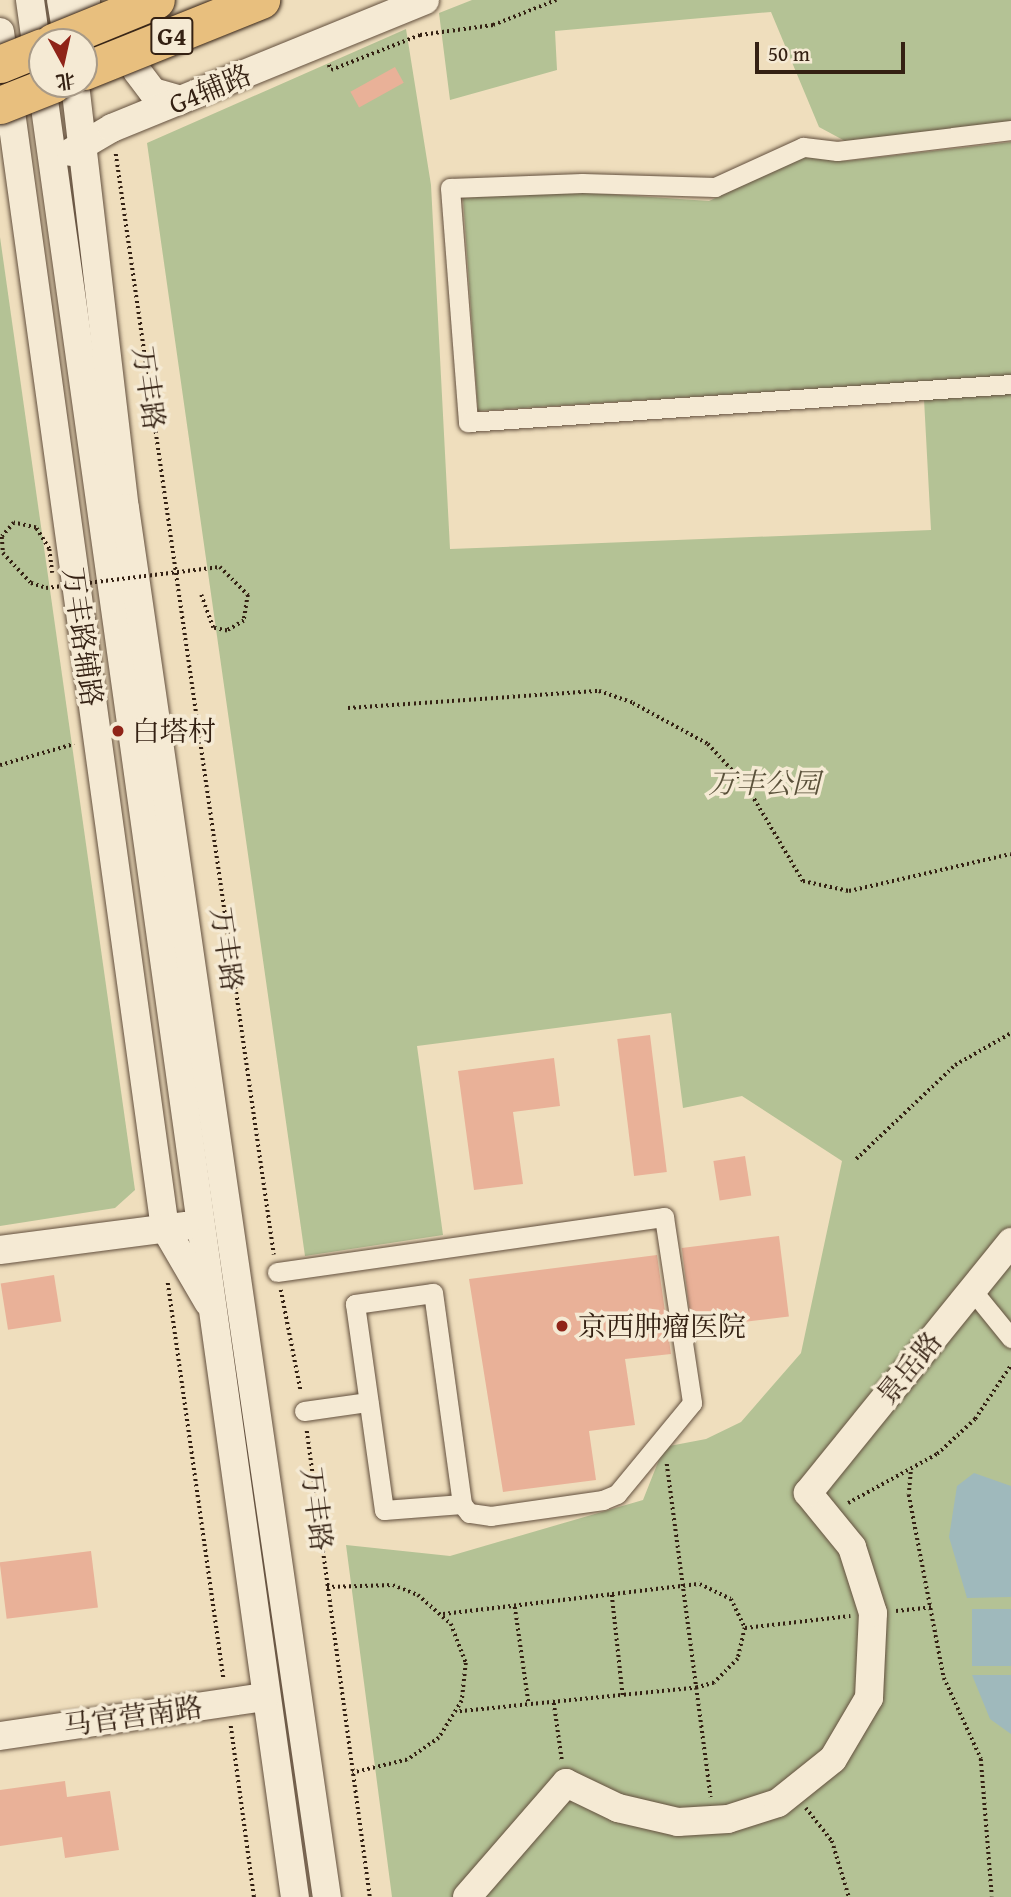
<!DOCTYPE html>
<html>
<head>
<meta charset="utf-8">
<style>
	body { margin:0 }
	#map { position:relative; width:1011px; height:1897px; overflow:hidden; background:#efdebd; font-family:"Gentium Book Plus","Noto Serif SC",serif }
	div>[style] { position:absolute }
	.green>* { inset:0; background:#b4c295 }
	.water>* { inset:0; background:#9fb9bc; transform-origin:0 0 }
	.building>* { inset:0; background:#e9b198; transform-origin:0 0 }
	.path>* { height:3.5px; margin-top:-1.75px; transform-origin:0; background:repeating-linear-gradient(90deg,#342113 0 2px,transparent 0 5.5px) }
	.roads { filter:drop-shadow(0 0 2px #63503e) drop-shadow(0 0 2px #63503e) }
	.street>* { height:19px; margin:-9.5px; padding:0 9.5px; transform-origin:9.5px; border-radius:9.5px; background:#f5ead4 }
	.secondary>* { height:28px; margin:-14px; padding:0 14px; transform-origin:14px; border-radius:14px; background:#f5ead4 }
	.path-bridge>* { height:3.5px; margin-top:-1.75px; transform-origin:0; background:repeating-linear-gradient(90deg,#342113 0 2px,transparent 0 5.5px) }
	.bridges { filter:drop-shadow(0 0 2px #342113) drop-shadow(0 0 2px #342113) }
	.highway-bridge>* { height:37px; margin:-18.5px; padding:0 18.5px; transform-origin:18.5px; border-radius:18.5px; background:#e8bf7e }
	.dots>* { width:19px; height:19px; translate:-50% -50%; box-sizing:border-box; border:4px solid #f5ead4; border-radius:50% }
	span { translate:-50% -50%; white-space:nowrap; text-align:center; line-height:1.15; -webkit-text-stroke:7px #f5ead4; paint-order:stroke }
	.shield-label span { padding:2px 5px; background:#f5ead4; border:2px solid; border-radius:5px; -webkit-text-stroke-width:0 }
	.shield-label { font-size:26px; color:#342113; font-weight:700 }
	.street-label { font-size:28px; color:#342113 }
	.poi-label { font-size:28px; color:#342113 }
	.left { translate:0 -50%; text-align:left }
	.park-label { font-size:28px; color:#5a513a; font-style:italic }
	.north { position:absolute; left:28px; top:28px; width:70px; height:70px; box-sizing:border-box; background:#f5ead4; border:2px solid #a89a87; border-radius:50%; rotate:172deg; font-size:19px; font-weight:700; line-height:28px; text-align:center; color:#342113 }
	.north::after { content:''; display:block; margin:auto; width:24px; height:32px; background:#8f2418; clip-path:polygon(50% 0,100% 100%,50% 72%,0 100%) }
	.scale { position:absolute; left:755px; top:42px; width:150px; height:32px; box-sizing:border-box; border:4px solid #342113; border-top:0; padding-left:9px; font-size:21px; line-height:24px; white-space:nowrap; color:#342113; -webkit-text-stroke:5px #f5ead4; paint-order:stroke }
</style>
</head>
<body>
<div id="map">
	<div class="green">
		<i style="clip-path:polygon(472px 0,1011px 0,1011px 122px,845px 141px,819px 127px,771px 12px,555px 31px,557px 70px,450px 100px,439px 13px)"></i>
		<i style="clip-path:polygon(406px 29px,431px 185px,450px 549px,931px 530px,924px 399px,1011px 393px,1011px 1897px,392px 1897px,346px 1545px,450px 1556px,643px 1500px,664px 1447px,706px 1439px,741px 1422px,801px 1353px,842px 1161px,742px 1096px,683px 1108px,671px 1013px,417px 1046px,443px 1235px,305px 1256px,147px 143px)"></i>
		<i style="clip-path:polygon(1011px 142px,1011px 376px,478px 411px,463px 198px,578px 192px,709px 201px,804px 157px,846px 161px)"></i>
		<i style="clip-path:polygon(0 237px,135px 1190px,115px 1208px,0 1226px)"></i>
	</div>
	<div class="water">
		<i style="clip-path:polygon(974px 1473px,1011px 1486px,1011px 1597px,967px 1598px,949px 1537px,957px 1486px)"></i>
		<i style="left:972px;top:1609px;width:39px;height:57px"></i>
		<i style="clip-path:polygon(972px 1675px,1011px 1675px,1011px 1734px,990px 1719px)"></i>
	</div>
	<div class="building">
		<i style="left:395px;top:67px;width:18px;height:51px;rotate:61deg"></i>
		<i style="left:650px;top:1035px;width:138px;height:33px;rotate:83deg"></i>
		<i style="clip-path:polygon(554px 1058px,560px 1106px,513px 1112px,523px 1184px,474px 1190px,458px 1071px)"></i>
		<i style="left:745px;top:1156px;width:40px;height:32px;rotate:81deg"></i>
		<i style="left:779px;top:1236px;width:81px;height:98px;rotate:83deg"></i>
		<i style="clip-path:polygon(657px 1255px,671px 1354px,625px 1359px,635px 1425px,589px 1431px,596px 1480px,503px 1492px,469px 1279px)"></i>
		<i style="left:54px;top:1275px;width:47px;height:54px;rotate:81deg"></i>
		<i style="left:91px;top:1551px;width:57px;height:92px;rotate:83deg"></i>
		<i style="clip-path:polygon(65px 1781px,67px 1797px,110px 1791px,119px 1850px,65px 1858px,62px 1837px,0 1846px,0 1790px)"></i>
	</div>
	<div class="path">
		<i style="left:329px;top:65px;width:5px;rotate:68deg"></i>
		<i style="left:331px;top:70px;width:96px;rotate:-21.5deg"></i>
		<i style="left:420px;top:35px;width:74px;rotate:-7.8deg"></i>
		<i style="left:493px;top:25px;width:68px;rotate:-21.6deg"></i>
		<i style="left:116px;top:154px;width:1112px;rotate:81.83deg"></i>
		<i style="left:348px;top:708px;width:252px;rotate:-3.9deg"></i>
		<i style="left:599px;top:691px;width:36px;rotate:19deg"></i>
		<i style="left:633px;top:703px;width:85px;rotate:28.7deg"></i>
		<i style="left:708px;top:744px;width:56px;rotate:47.2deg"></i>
		<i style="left:746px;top:785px;width:112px;rotate:59.3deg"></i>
		<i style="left:803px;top:881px;width:47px;rotate:12.3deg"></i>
		<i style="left:849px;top:891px;width:166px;rotate:-12.9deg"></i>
		<i style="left:0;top:765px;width:77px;rotate:-15.8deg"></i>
		<i style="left:856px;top:1159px;width:137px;rotate:-43.5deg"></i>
		<i style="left:955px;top:1065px;width:64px;rotate:-29.7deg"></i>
		<i style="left:168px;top:1283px;width:401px;rotate:82deg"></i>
		<i style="left:281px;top:1290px;width:104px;rotate:78.9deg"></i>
		<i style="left:307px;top:1431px;width:470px;rotate:82.3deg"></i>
		<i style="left:667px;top:1464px;width:336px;rotate:82.5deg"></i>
		<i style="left:911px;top:1472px;width:23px;rotate:95deg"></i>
		<i style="left:909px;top:1495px;width:186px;rotate:79.2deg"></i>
		<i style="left:944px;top:1678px;width:89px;rotate:65.4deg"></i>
		<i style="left:981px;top:1759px;width:138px;rotate:85.4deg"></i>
		<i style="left:848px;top:1503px;width:102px;rotate:-28.8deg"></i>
		<i style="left:937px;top:1454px;width:52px;rotate:-42.6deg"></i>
		<i style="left:975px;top:1419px;width:65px;rotate:-56.3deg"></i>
		<i style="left:327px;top:1587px;width:66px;rotate:-1.7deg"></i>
		<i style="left:393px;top:1585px;width:27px;rotate:22deg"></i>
		<i style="left:418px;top:1595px;width:44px;rotate:41.3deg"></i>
		<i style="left:451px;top:1624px;width:42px;rotate:69deg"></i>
		<i style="left:466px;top:1663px;width:38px;rotate:96deg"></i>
		<i style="left:462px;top:1701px;width:44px;rotate:121.9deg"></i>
		<i style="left:439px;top:1738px;width:39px;rotate:145deg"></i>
		<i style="left:407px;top:1760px;width:56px;rotate:166.5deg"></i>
		<i style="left:612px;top:1595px;width:102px;rotate:83.8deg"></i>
		<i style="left:515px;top:1607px;width:99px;rotate:81.9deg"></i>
		<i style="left:896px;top:1611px;width:36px;rotate:-6deg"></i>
		<i style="left:443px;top:1614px;width:259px;rotate:-6.7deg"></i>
		<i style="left:700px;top:1584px;width:34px;rotate:26deg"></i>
		<i style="left:731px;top:1599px;width:32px;rotate:64deg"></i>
		<i style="left:745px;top:1628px;width:32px;rotate:103deg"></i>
		<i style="left:738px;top:1659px;width:34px;rotate:135deg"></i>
		<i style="left:714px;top:1683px;width:18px;rotate:164deg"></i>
		<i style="left:697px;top:1688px;width:242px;rotate:174.3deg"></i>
		<i style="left:745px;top:1628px;width:106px;rotate:-6.5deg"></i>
		<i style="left:554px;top:1703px;width:58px;rotate:82deg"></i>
		<i style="left:231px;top:1726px;width:173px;rotate:82.3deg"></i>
		<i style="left:806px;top:1808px;width:42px;rotate:51.8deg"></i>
		<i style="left:832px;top:1841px;width:59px;rotate:73.1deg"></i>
	</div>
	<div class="roads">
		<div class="street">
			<i style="left:1011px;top:130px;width:175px;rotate:173.1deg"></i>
			<i style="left:837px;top:151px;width:34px;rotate:-173deg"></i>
			<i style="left:803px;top:147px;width:97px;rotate:155.6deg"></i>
			<i style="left:715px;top:187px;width:133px;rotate:-178.3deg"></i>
			<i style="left:582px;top:183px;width:132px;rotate:177.8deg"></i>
			<i style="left:450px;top:188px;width:235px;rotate:85.6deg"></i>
			<i style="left:468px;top:422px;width:544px;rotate:-4deg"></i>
			<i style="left:277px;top:1272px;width:391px;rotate:-8.1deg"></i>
			<i style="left:664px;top:1217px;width:188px;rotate:81.4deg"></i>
			<i style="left:692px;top:1403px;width:118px;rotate:129.5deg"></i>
			<i style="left:617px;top:1494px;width:15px;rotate:157deg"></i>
			<i style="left:603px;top:1500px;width:113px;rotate:171.9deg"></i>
			<i style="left:491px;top:1516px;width:22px;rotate:-172deg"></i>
			<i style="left:469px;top:1513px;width:11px;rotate:-128deg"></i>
			<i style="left:462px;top:1504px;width:213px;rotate:-97.8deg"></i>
			<i style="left:433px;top:1293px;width:79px;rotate:172deg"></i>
			<i style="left:355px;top:1304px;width:208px;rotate:82deg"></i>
			<i style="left:384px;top:1510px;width:78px;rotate:-4.4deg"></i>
			<i style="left:972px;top:1290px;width:62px;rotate:50.9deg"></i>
			<i style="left:304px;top:1411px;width:65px;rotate:-8deg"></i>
		</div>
		<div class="secondary">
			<i style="left:30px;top:0;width:1915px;rotate:82.05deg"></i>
			<i style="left:61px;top:0;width:43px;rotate:80.5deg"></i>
			<i style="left:130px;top:0;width:23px;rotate:97deg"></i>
			<i style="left:127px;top:23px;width:49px;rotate:78.2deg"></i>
			<i style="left:137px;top:71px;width:26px;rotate:53deg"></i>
			<i style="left:153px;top:92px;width:29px;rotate:16deg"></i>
			<i style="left:66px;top:29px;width:35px;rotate:-55deg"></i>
			<i style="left:0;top:32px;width:1207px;rotate:82.15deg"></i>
			<i style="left:165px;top:1228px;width:86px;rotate:59.8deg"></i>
			<i style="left:75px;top:84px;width:427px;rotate:83.3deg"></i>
			<i style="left:125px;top:508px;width:1404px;rotate:81.73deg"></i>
			<i style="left:71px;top:152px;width:48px;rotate:-30.3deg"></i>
			<i style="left:112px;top:128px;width:338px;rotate:-22.2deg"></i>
			<i style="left:0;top:1250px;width:187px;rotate:-7.4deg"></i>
			<i style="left:0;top:1736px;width:268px;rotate:-8.4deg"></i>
			<i style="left:467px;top:1897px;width:151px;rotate:-49deg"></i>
			<i style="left:566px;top:1783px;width:58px;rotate:25.7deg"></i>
			<i style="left:618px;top:1808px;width:62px;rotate:13.1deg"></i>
			<i style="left:678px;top:1822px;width:50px;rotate:-3.4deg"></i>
			<i style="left:728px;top:1819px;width:52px;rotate:-17.7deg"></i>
			<i style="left:778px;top:1803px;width:70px;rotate:-38.7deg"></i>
			<i style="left:833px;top:1759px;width:71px;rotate:-59.5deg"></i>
			<i style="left:869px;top:1698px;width:85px;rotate:-87.3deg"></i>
			<i style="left:873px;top:1613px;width:69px;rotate:-107.7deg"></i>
			<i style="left:852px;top:1547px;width:70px;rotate:-129.2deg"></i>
			<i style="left:808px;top:1493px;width:323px;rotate:-51deg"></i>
		</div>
	</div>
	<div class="path-bridge">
		<i style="left:52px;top:573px;width:24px;rotate:-97deg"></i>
		<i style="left:49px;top:549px;width:25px;rotate:-122deg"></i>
		<i style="left:36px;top:528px;width:23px;rotate:-167deg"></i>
		<i style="left:14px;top:523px;width:18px;rotate:131deg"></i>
		<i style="left:2px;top:537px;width:16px;rotate:86deg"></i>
		<i style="left:3px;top:553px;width:41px;rotate:47deg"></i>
		<i style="left:31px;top:583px;width:16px;rotate:18deg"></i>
		<i style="left:46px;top:588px;width:175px;rotate:-6.9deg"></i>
		<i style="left:220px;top:567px;width:40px;rotate:45deg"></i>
		<i style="left:248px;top:595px;width:26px;rotate:99deg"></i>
		<i style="left:244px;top:621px;width:20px;rotate:150deg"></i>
		<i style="left:227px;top:631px;width:14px;rotate:-168deg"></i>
		<i style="left:213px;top:628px;width:35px;rotate:-110deg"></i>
	</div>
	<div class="bridges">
		<div class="highway-bridge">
			<i style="left:53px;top:42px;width:111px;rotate:-22.2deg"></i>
			<i style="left:0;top:64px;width:45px;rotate:-22deg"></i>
			<i style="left:84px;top:71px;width:191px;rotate:-21.9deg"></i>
			<i style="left:0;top:105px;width:57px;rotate:-21.6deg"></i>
		</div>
	</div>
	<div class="dots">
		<i style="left:118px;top:731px;background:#8f2418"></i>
		<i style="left:562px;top:1326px;background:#8f2418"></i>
	</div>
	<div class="shield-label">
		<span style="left:172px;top:36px">G4</span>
	</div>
	<div class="street-label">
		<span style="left:210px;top:89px;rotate:-22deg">G4辅路</span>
		<span style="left:149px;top:388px;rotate:82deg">万丰路</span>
		<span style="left:83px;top:637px;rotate:82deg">万丰路辅路</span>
		<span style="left:227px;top:949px;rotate:82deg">万丰路</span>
		<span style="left:909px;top:1368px;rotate:-51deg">景岳路</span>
		<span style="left:317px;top:1509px;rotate:83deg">万丰路</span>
		<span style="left:133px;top:1716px;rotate:-8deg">马官营南路</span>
	</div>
	<div class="poi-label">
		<span class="left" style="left:132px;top:731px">白塔村</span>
		<span class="left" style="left:578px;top:1326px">京西肿瘤医院</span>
	</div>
	<div class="park-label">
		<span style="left:764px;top:783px">万丰公园</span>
	</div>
	<div class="north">北</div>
	<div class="scale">50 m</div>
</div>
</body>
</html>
